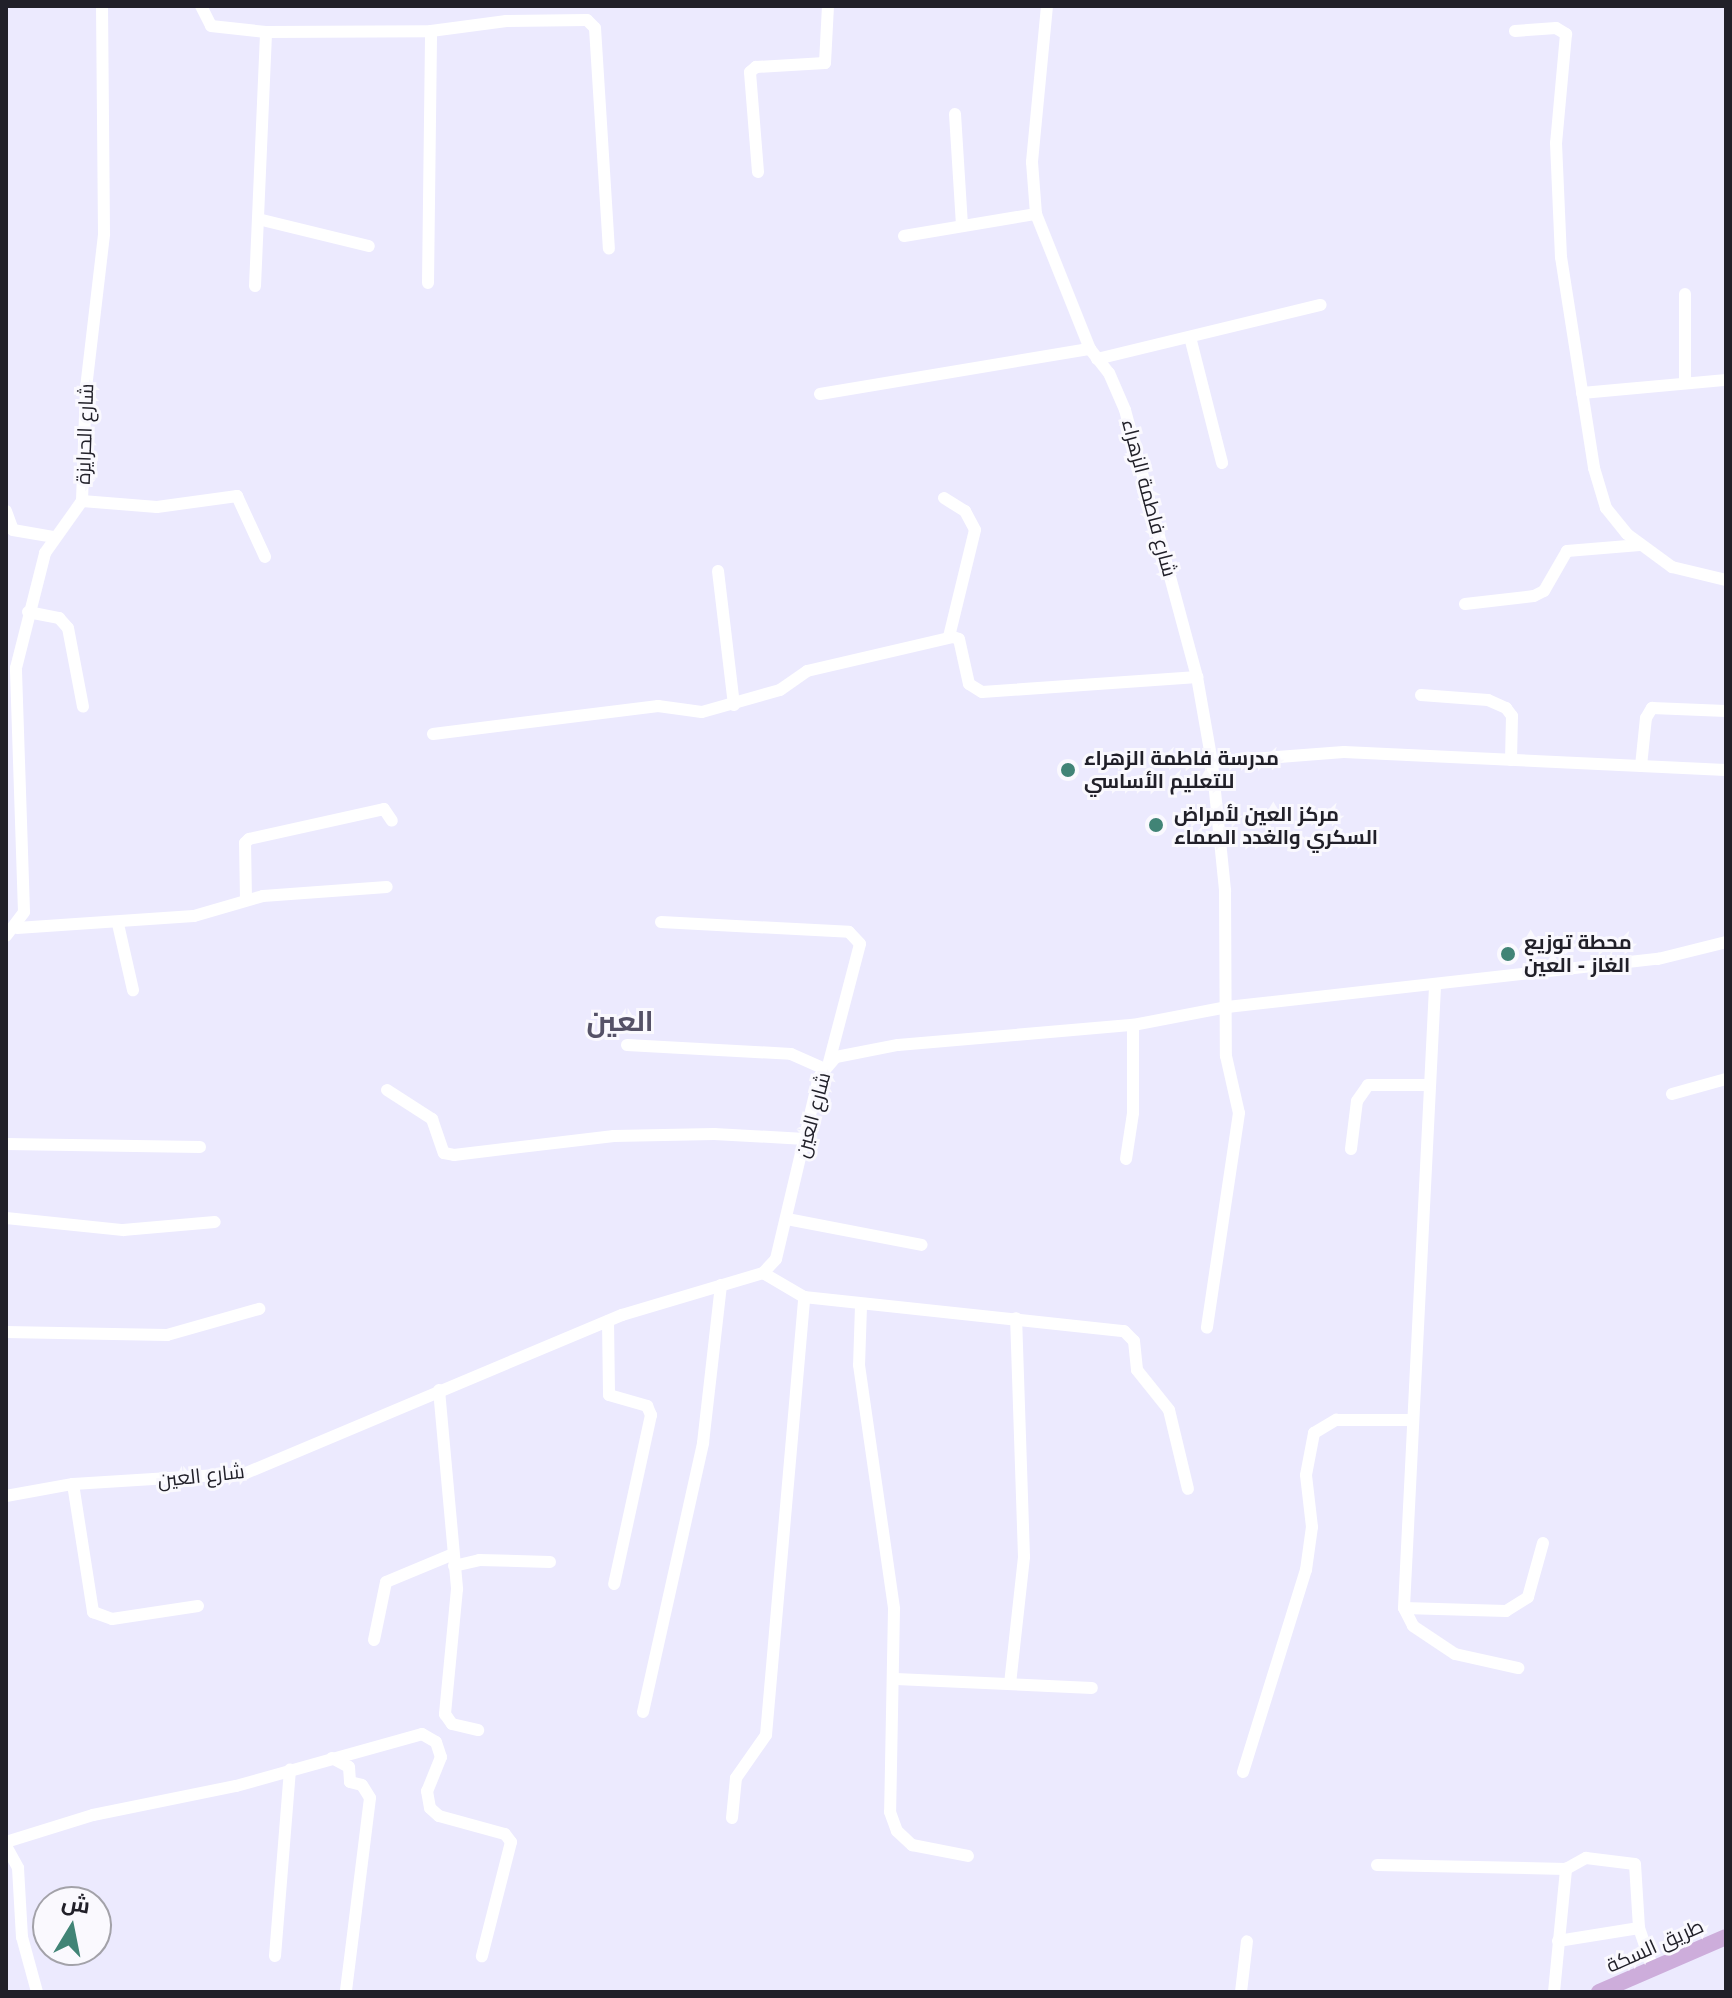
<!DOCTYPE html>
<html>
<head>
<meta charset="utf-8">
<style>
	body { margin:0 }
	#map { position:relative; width:1732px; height:1998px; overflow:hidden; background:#eceafe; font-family:Montserrat,Cairo,sans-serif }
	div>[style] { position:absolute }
	.minor>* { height:12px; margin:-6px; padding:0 6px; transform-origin:6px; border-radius:6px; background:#fff }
	.major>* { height:16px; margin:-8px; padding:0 8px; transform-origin:8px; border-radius:8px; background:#cdaddb }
	.dots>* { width:22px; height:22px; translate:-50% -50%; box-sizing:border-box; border:4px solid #faf9fe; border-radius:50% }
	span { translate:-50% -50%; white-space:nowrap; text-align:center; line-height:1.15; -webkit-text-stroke:6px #faf9fe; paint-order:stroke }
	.street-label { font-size:20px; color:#212029 }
	.poi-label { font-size:20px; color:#212029; font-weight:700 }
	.left { translate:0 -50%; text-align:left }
	.district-label { font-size:28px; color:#555267; font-weight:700 }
	.frame { position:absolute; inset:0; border:8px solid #212029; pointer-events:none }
	.north { position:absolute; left:32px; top:1886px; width:80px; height:80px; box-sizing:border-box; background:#faf9fe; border:2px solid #a3a2a9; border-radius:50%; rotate:10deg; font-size:22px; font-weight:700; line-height:32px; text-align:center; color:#212029 }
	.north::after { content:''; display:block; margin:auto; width:28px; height:36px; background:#418476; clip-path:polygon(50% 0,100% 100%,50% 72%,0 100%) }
</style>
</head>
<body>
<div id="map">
	<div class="minor">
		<i style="left:201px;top:6px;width:22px;rotate:63deg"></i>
		<i style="left:211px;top:26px;width:55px;rotate:6.2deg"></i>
		<i style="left:266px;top:32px;width:165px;rotate:-0.3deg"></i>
		<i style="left:431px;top:31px;width:76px;rotate:-7.6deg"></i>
		<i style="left:506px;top:21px;width:81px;rotate:-0.7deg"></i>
		<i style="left:587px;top:20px;width:11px;rotate:45deg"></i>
		<i style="left:595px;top:28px;width:221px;rotate:86.4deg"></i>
		<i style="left:1047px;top:6px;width:157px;rotate:95.5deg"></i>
		<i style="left:1032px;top:162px;width:52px;rotate:85.6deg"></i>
		<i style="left:1036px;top:214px;width:145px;rotate:68.2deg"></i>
		<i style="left:1090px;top:349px;width:31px;rotate:52deg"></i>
		<i style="left:1109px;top:373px;width:40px;rotate:66.6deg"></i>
		<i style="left:1125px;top:410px;width:277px;rotate:74.9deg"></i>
		<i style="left:1197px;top:677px;width:86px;rotate:80deg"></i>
		<i style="left:1212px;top:762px;width:130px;rotate:84.2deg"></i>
		<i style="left:1225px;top:891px;width:165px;rotate:89.7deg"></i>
		<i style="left:1226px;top:1056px;width:58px;rotate:77.2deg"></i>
		<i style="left:1239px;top:1113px;width:217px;rotate:98.5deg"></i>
		<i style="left:1515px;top:31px;width:41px;rotate:-4.2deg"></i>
		<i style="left:1556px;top:28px;width:12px;rotate:31deg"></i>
		<i style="left:1566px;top:34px;width:109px;rotate:95.2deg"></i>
		<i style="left:1556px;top:143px;width:114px;rotate:87.5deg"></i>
		<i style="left:1561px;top:257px;width:214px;rotate:81.1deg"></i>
		<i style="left:1594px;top:468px;width:42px;rotate:73.3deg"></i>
		<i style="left:1606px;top:508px;width:33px;rotate:51deg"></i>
		<i style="left:1627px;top:534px;width:56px;rotate:36.3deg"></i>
		<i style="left:1672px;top:567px;width:56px;rotate:13.5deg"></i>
		<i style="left:955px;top:114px;width:112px;rotate:86.4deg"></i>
		<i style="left:758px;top:172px;width:100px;rotate:-94.6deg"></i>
		<i style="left:750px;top:72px;width:8px;rotate:-40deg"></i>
		<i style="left:756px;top:67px;width:69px;rotate:-3.3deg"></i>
		<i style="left:825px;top:63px;width:57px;rotate:-87deg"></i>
		<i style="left:258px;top:219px;width:114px;rotate:13.7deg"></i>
		<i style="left:904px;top:236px;width:134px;rotate:-9.5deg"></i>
		<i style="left:428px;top:283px;width:252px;rotate:-89.3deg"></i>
		<i style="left:255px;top:286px;width:254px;rotate:-87.5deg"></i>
		<i style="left:1190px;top:337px;width:130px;rotate:75.7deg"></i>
		<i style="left:1097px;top:359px;width:230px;rotate:-13.6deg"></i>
		<i style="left:1685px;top:381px;width:87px;rotate:-90deg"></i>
		<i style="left:1582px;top:393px;width:145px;rotate:-5.2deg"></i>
		<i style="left:820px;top:394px;width:274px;rotate:-9.5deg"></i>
		<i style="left:944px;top:498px;width:25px;rotate:32deg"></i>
		<i style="left:965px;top:511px;width:21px;rotate:62deg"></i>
		<i style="left:975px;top:530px;width:110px;rotate:103.7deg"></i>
		<i style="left:82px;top:501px;width:75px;rotate:4.6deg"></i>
		<i style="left:157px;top:507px;width:81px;rotate:-7.8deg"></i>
		<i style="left:237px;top:496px;width:67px;rotate:65.3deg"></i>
		<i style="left:6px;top:511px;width:20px;rotate:70deg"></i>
		<i style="left:13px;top:530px;width:42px;rotate:9.7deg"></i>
		<i style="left:718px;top:571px;width:135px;rotate:83.2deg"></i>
		<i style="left:1465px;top:604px;width:69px;rotate:-6.6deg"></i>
		<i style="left:1534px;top:596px;width:11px;rotate:-27deg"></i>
		<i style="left:1544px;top:591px;width:46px;rotate:-60.1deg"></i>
		<i style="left:1567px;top:551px;width:73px;rotate:-4.7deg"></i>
		<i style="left:28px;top:612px;width:32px;rotate:11deg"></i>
		<i style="left:59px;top:618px;width:13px;rotate:48deg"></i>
		<i style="left:68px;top:628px;width:80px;rotate:79.2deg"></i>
		<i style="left:1421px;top:695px;width:67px;rotate:4.3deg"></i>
		<i style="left:1488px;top:700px;width:20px;rotate:24deg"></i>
		<i style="left:1506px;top:708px;width:10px;rotate:53deg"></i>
		<i style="left:1512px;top:716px;width:44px;rotate:91.3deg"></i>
		<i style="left:433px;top:734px;width:227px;rotate:-7.1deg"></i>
		<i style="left:658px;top:706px;width:44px;rotate:7.8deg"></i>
		<i style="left:702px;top:712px;width:81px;rotate:-15.8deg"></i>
		<i style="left:780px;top:690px;width:33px;rotate:-35deg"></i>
		<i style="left:807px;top:671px;width:150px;rotate:-13.1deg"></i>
		<i style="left:953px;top:637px;width:6px;rotate:18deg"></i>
		<i style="left:959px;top:639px;width:46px;rotate:77.5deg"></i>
		<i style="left:969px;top:684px;width:15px;rotate:32deg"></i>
		<i style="left:982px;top:692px;width:216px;rotate:-4deg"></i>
		<i style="left:1212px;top:762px;width:132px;rotate:-4.3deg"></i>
		<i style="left:1344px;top:752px;width:382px;rotate:2.7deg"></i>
		<i style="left:1641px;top:766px;width:48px;rotate:-84.1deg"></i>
		<i style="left:1646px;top:718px;width:12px;rotate:-59deg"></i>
		<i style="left:1652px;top:708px;width:74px;rotate:2.3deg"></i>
		<i style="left:246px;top:899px;width:56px;rotate:-91deg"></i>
		<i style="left:245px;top:843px;width:6px;rotate:-45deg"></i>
		<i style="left:249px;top:839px;width:138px;rotate:-12.5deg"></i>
		<i style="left:384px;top:809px;width:14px;rotate:56deg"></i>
		<i style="left:661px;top:922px;width:188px;rotate:3deg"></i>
		<i style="left:849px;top:932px;width:16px;rotate:47deg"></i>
		<i style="left:860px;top:944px;width:122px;rotate:104.7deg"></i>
		<i style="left:118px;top:924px;width:68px;rotate:77.2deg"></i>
		<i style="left:17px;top:928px;width:177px;rotate:-3.9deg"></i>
		<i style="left:194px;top:916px;width:72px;rotate:-16.2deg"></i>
		<i style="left:263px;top:896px;width:124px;rotate:-4.2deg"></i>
		<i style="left:6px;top:936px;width:30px;rotate:-53deg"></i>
		<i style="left:24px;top:912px;width:244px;rotate:-91.9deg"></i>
		<i style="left:16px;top:668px;width:119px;rotate:-75.8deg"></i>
		<i style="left:45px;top:553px;width:64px;rotate:-54.6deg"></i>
		<i style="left:82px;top:501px;width:113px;rotate:-88deg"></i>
		<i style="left:86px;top:388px;width:155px;rotate:-83.3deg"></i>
		<i style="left:104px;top:234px;width:228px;rotate:-90.5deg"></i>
		<i style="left:1435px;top:987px;width:622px;rotate:92.86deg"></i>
		<i style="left:1404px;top:1608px;width:20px;rotate:63deg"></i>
		<i style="left:1413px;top:1626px;width:50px;rotate:33.7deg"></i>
		<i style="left:1455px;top:1654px;width:65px;rotate:12.5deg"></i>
		<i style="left:627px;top:1045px;width:164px;rotate:3.1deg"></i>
		<i style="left:791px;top:1054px;width:34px;rotate:24deg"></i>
		<i style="left:387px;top:1090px;width:54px;rotate:32.8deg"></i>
		<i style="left:432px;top:1119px;width:36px;rotate:71deg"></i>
		<i style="left:444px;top:1153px;width:10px;rotate:11deg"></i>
		<i style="left:454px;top:1155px;width:161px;rotate:-6.8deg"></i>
		<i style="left:614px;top:1136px;width:100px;rotate:-1.1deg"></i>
		<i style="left:714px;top:1134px;width:91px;rotate:3.1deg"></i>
		<i style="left:1672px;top:1094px;width:56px;rotate:-15.5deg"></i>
		<i style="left:6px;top:1144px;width:194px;rotate:0.9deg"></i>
		<i style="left:1351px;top:1149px;width:48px;rotate:-82.9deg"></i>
		<i style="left:1357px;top:1101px;width:19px;rotate:-55deg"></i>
		<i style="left:1368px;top:1085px;width:62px"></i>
		<i style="left:1126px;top:1159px;width:47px;rotate:-81.3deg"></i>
		<i style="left:1133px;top:1113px;width:88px;rotate:-90deg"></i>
		<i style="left:6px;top:1218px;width:118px;rotate:5.9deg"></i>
		<i style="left:123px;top:1230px;width:92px;rotate:-5deg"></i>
		<i style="left:787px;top:1219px;width:137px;rotate:10.9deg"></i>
		<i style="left:763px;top:1273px;width:48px;rotate:30.3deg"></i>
		<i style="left:804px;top:1297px;width:322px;rotate:6.1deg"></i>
		<i style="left:1124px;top:1331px;width:14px;rotate:45deg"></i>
		<i style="left:1134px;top:1341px;width:29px;rotate:84deg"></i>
		<i style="left:1137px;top:1370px;width:51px;rotate:51.3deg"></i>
		<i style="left:1169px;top:1410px;width:81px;rotate:76.5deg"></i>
		<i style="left:861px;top:1306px;width:59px;rotate:91.9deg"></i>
		<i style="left:859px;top:1365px;width:246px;rotate:81.8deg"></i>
		<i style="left:894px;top:1609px;width:203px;rotate:91.1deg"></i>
		<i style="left:890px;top:1812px;width:20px;rotate:70deg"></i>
		<i style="left:897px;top:1831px;width:21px;rotate:43deg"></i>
		<i style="left:912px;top:1845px;width:57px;rotate:11.1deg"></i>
		<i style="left:608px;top:1321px;width:74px;rotate:89.2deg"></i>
		<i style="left:609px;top:1395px;width:40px;rotate:16deg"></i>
		<i style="left:647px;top:1406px;width:10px;rotate:66deg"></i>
		<i style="left:651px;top:1415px;width:173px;rotate:102.3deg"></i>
		<i style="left:6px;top:1332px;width:161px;rotate:1.1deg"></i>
		<i style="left:167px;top:1335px;width:96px;rotate:-15.8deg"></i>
		<i style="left:439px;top:1390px;width:200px;rotate:84.8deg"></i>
		<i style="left:457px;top:1589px;width:126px;rotate:95.5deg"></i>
		<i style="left:445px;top:1714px;width:12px;rotate:55deg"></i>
		<i style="left:452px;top:1724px;width:27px;rotate:13deg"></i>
		<i style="left:73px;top:1484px;width:130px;rotate:81.1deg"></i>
		<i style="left:93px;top:1612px;width:20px;rotate:20deg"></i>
		<i style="left:112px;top:1619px;width:87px;rotate:-8.6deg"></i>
		<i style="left:6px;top:1496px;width:68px;rotate:-10.2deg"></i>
		<i style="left:73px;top:1484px;width:173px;rotate:-3.6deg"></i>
		<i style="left:246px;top:1473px;width:408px;rotate:-22.8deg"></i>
		<i style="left:622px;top:1315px;width:147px;rotate:-16.6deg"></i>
		<i style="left:763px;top:1273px;width:19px;rotate:-47deg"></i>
		<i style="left:776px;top:1259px;width:187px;rotate:-76.7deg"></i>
		<i style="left:819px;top:1077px;width:26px;rotate:-50deg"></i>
		<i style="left:836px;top:1057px;width:63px;rotate:-11deg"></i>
		<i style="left:898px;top:1045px;width:236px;rotate:-4.9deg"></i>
		<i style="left:1133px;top:1025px;width:96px;rotate:-10.8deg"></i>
		<i style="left:1227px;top:1007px;width:434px;rotate:-6.4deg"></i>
		<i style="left:1658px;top:959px;width:70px;rotate:-14deg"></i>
		<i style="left:454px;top:1566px;width:26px;rotate:-13deg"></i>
		<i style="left:479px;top:1560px;width:71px;rotate:1.6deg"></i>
		<i style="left:1404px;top:1608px;width:102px;rotate:1.7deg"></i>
		<i style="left:1506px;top:1611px;width:26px;rotate:-32deg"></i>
		<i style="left:1528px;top:1597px;width:56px;rotate:-74.5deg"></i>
		<i style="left:374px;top:1640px;width:59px;rotate:-78.3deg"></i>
		<i style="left:386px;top:1582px;width:70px;rotate:-22.6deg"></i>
		<i style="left:896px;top:1679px;width:196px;rotate:2.6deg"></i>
		<i style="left:1010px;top:1684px;width:128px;rotate:-83.7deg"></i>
		<i style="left:1024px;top:1557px;width:239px;rotate:-91.9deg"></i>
		<i style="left:643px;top:1712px;width:276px;rotate:-77.4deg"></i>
		<i style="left:703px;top:1443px;width:159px;rotate:-83.5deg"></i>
		<i style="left:332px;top:1758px;width:19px;rotate:28deg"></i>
		<i style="left:349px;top:1767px;width:15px;rotate:86deg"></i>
		<i style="left:350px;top:1782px;width:12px;rotate:14deg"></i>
		<i style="left:362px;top:1785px;width:15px;rotate:58deg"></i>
		<i style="left:370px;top:1798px;width:195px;rotate:97.1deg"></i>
		<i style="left:1243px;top:1772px;width:212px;rotate:-72.7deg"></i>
		<i style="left:1306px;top:1570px;width:43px;rotate:-82.1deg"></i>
		<i style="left:1312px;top:1527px;width:52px;rotate:-96.6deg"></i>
		<i style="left:1306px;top:1475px;width:43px;rotate:-79.2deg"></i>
		<i style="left:1314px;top:1433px;width:26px;rotate:-31deg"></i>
		<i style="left:1336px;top:1420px;width:77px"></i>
		<i style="left:732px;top:1818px;width:40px;rotate:-84.3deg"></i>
		<i style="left:736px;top:1778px;width:52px;rotate:-55.1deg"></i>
		<i style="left:766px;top:1735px;width:440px;rotate:-85deg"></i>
		<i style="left:6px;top:1842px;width:91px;rotate:-17.2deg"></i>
		<i style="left:93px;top:1815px;width:146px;rotate:-11.5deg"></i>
		<i style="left:236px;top:1786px;width:193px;rotate:-15.6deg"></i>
		<i style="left:422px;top:1734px;width:16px;rotate:30deg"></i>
		<i style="left:436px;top:1742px;width:16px;rotate:72deg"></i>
		<i style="left:441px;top:1757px;width:37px;rotate:112deg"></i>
		<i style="left:427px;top:1791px;width:17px;rotate:80deg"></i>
		<i style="left:430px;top:1808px;width:12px;rotate:42deg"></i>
		<i style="left:439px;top:1816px;width:68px;rotate:15.3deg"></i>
		<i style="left:505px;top:1834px;width:10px;rotate:53deg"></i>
		<i style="left:511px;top:1842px;width:118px;rotate:104.3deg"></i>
		<i style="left:6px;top:1846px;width:25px;rotate:61deg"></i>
		<i style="left:18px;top:1868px;width:69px;rotate:86.7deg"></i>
		<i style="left:22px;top:1937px;width:57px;rotate:74.7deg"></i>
		<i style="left:1377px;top:1865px;width:189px;rotate:1.2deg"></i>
		<i style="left:1558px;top:1941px;width:82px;rotate:-9.1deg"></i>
		<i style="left:275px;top:1956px;width:187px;rotate:-85.4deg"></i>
		<i style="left:1241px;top:1992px;width:51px;rotate:-83.3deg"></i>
		<i style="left:1554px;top:1992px;width:124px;rotate:-84.4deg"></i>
		<i style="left:1566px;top:1869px;width:23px;rotate:-29deg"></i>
		<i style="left:1586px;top:1858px;width:49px;rotate:7deg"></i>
		<i style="left:1635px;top:1864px;width:64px;rotate:86.4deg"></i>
		<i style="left:1639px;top:1928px;width:43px;rotate:71.1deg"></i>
	</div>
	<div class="major">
		<i style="left:1599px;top:1992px;width:138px;rotate:-23.4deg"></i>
	</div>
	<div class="dots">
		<i style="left:1068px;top:770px;background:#418476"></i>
		<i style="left:1156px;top:825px;background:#418476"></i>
		<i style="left:1508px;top:954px;background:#418476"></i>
	</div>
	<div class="street-label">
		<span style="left:85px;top:434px;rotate:-88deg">شارع الحرايزة</span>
		<span style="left:1149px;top:498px;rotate:75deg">شارع فاطمة الزهراء</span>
		<span style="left:813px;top:1115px;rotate:-75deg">شارع العين</span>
		<span style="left:201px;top:1476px;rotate:-6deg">شارع العين</span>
		<span style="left:1655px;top:1946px;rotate:-24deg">طريق السكة</span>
	</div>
	<div class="poi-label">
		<span class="left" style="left:1084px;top:770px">مدرسة فاطمة الزهراء<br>للتعليم الأساسي</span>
		<span class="left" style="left:1174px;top:826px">مركز العين لأمراض<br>السكري والغدد الصماء</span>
		<span class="left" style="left:1524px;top:954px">محطة توزيع<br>الغاز - العين</span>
	</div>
	<div class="district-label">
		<span style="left:620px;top:1021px">العين</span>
	</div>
	<div class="frame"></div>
	<div class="north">ش</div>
</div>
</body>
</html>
